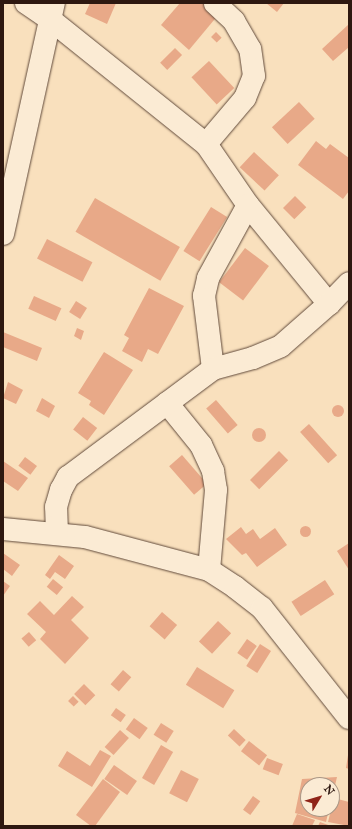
<!DOCTYPE html>
<html>
<head>
<meta charset="utf-8">
<style>
	body { margin:0 }
	#map { position:relative; width:352px; height:829px; overflow:hidden; background:#f9e0bd; font-family:"IM FELL Great Primer",serif }
	div>[style] { position:absolute }
	.building>* { inset:0; background:#e8a988; transform-origin:0 0 }
	.round { border-radius:50% }
	.roads { filter:drop-shadow(0 0 1px #614a3b) drop-shadow(0 0 1px #614a3b) }
	.minor>* { height:22px; margin:-11px; padding:0 11px; transform-origin:11px; border-radius:11px; background:#fbebd4 }
	span { translate:-50% -50%; white-space:nowrap; text-align:center; line-height:1.15; -webkit-text-stroke:4px #fbebd4; paint-order:stroke }
	.frame { position:absolute; inset:0; border:4px solid #2e1810; pointer-events:none }
	.north { position:absolute; left:300px; top:777px; width:40px; height:40px; box-sizing:border-box; background:#fbebd4; border:1px solid #a99786; border-radius:50%; rotate:52deg; font-size:11px; font-weight:700; line-height:16px; text-align:center; color:#2e1810 }
	.north::after { content:''; display:block; margin:auto; width:14px; height:18px; background:#8f2418; clip-path:polygon(50% 0,100% 100%,50% 72%,0 100%) }
</style>
</head>
<body>
<div id="map">
	<div class="building">
		<i style="clip-path:polygon(90px 3px,116px 3px,107px 24px,85px 14px)"></i>
		<i style="clip-path:polygon(180px 3px,206px 3px,219px 14px,189px 50px,161px 25px)"></i>
		<i style="clip-path:polygon(266px 3px,284px 3px,277px 12px)"></i>
		<i style="clip-path:polygon(349px 24px,349px 47px,333px 61px,322px 49px)"></i>
		<i style="left:216px;top:32px;width:8px;height:7px;rotate:45deg"></i>
		<i style="left:175px;top:48px;width:10px;height:21px;rotate:45deg"></i>
		<i style="left:209px;top:61px;width:37px;height:24px;rotate:47deg"></i>
		<i style="left:299px;top:102px;width:23px;height:37px;rotate:47deg"></i>
		<i style="clip-path:polygon(316px 141px,326px 149px,330px 144px,349px 158px,349px 191px,343px 199px,298px 165px)"></i>
		<i style="left:254px;top:152px;width:34px;height:21px;rotate:43deg"></i>
		<i style="left:295px;top:196px;width:16px;height:17px;rotate:45deg"></i>
		<i style="left:95px;top:198px;width:98px;height:39px;rotate:30deg"></i>
		<i style="left:211px;top:207px;width:19px;height:52px;rotate:32deg"></i>
		<i style="left:47px;top:239px;width:51px;height:22px;rotate:27deg"></i>
		<i style="left:245px;top:248px;width:30px;height:43px;rotate:37deg"></i>
		<i style="clip-path:polygon(149px 288px,184px 306px,158px 354px,148px 349px,142px 362px,122px 351px,129px 338px,124px 335px)"></i>
		<i style="left:34px;top:296px;width:30px;height:14px;rotate:24deg"></i>
		<i style="left:76px;top:301px;width:13px;height:13px;rotate:32deg"></i>
		<i style="clip-path:polygon(77px 328px,84px 331px,81px 340px,74px 336px)"></i>
		<i style="clip-path:polygon(3px 332px,42px 348px,37px 361px,3px 347px)"></i>
		<i style="clip-path:polygon(104px 352px,133px 370px,104px 415px,89px 405px,91px 401px,78px 393px)"></i>
		<i style="clip-path:polygon(8px 382px,23px 390px,16px 404px,3px 398px)"></i>
		<i style="clip-path:polygon(42px 398px,55px 406px,49px 418px,36px 411px)"></i>
		<i style="left:216px;top:400px;width:33px;height:13px;rotate:49deg"></i>
		<i class="round" style="left:332px;top:405px;width:12px;height:12px"></i>
		<i style="left:83px;top:417px;width:18px;height:16px;rotate:38deg"></i>
		<i style="left:309px;top:424px;width:42px;height:12px;rotate:48deg"></i>
		<i class="round" style="left:252px;top:428px;width:14px;height:14px"></i>
		<i style="left:279px;top:451px;width:13px;height:41px;rotate:45deg"></i>
		<i style="left:182px;top:455px;width:38px;height:17px;rotate:49deg"></i>
		<i style="left:25px;top:457px;width:15px;height:11px;rotate:37deg"></i>
		<i style="clip-path:polygon(3px 461px,28px 478px,18px 491px,3px 481px)"></i>
		<i class="round" style="left:299.5px;top:525.5px;width:11px;height:11px"></i>
		<i style="clip-path:polygon(241px 527px,246px 534px,253px 529px,260px 539px,275px 528px,287px 545px,257px 567px,246px 553px,242px 555px,226px 539px)"></i>
		<i style="clip-path:polygon(349px 543px,349px 570px,337px 551px)"></i>
		<i style="clip-path:polygon(3px 553px,20px 565px,12px 576px,3px 569px)"></i>
		<i style="clip-path:polygon(59px 555px,74px 566px,65px 579px,55px 572px,50px 579px,45px 575px)"></i>
		<i style="left:53px;top:579px;width:13px;height:10px;rotate:39deg"></i>
		<i style="left:325px;top:580px;width:17px;height:40px;rotate:57deg"></i>
		<i style="clip-path:polygon(3px 581px,10px 586px,3px 596px)"></i>
		<i style="clip-path:polygon(72px 596px,84px 607px,71px 620px,89px 638px,65px 664px,40px 639px,46px 632px,27px 614px,40px 601px,54px 615px)"></i>
		<i style="left:162px;top:612px;width:20px;height:19px;rotate:41deg"></i>
		<i style="left:218px;top:621px;width:18px;height:28px;rotate:43deg"></i>
		<i style="left:29px;top:632px;width:11px;height:10px;rotate:49deg"></i>
		<i style="left:247px;top:639px;width:12px;height:17px;rotate:35deg"></i>
		<i style="left:260px;top:644px;width:13px;height:26px;rotate:32deg"></i>
		<i style="left:197px;top:667px;width:44px;height:21px;rotate:32deg"></i>
		<i style="left:123px;top:670px;width:11px;height:19px;rotate:41deg"></i>
		<i style="left:84px;top:684px;width:16px;height:14px;rotate:45deg"></i>
		<i style="left:73px;top:696px;width:8px;height:7px;rotate:45deg"></i>
		<i style="left:116px;top:708px;width:12px;height:9px;rotate:35deg"></i>
		<i style="left:134px;top:718px;width:17px;height:14px;rotate:36deg"></i>
		<i style="left:161px;top:723px;width:15px;height:14px;rotate:32deg"></i>
		<i style="left:234px;top:729px;width:16px;height:9px;rotate:43deg"></i>
		<i style="left:120px;top:730px;width:12px;height:23px;rotate:42deg"></i>
		<i style="left:249px;top:741px;width:23px;height:13px;rotate:38deg"></i>
		<i style="left:161px;top:745px;width:14px;height:38px;rotate:30deg"></i>
		<i style="clip-path:polygon(100px 750px,111px 756px,92px 787px,58px 766px,67px 751px,90px 766px)"></i>
		<i style="clip-path:polygon(348px 755px,349px 755px,349px 769px,346px 768px)"></i>
		<i style="left:267px;top:758px;width:17px;height:12px;rotate:21deg"></i>
		<i style="left:114px;top:765px;width:28px;height:17px;rotate:35deg"></i>
		<i style="left:181px;top:770px;width:20px;height:26px;rotate:27deg"></i>
		<i style="clip-path:polygon(337px 777px,333px 794px,332px 785px,308px 785px,308px 809px,329px 809px,326px 822px,295px 813px,302px 779px)"></i>
		<i style="clip-path:polygon(103px 779px,120px 792px,95px 826px,91px 826px,76px 815px)"></i>
		<i style="left:253px;top:796px;width:9px;height:17px;rotate:36deg"></i>
		<i style="clip-path:polygon(334px 798px,349px 802px,349px 826px,328px 822px)"></i>
		<i style="clip-path:polygon(297px 814px,315px 820px,312px 826px,292px 826px)"></i>
		<i style="clip-path:polygon(320px 822px,331px 826px,318px 826px)"></i>
	</div>
	<div class="roads">
		<div class="minor">
			<i style="left:26px;top:3px;width:30px;rotate:34deg"></i>
			<i style="left:51px;top:20px;width:198px;rotate:38.7deg"></i>
			<i style="left:206px;top:144px;width:74px;rotate:55.5deg"></i>
			<i style="left:248px;top:205px;width:128px;rotate:50.7deg"></i>
			<i style="left:206px;top:144px;width:60px;rotate:-49.7deg"></i>
			<i style="left:245px;top:98px;width:24px;rotate:-68deg"></i>
			<i style="left:254px;top:76px;width:27px;rotate:-98deg"></i>
			<i style="left:250px;top:49px;width:32px;rotate:-120deg"></i>
			<i style="left:234px;top:21px;width:26px;rotate:-137deg"></i>
			<i style="left:3px;top:234px;width:237px;rotate:-77.6deg"></i>
			<i style="left:213px;top:369px;width:74px;rotate:-97deg"></i>
			<i style="left:204px;top:296px;width:18px;rotate:-77deg"></i>
			<i style="left:208px;top:278px;width:83px;rotate:-61.3deg"></i>
			<i style="left:167px;top:403px;width:54px;rotate:51deg"></i>
			<i style="left:201px;top:445px;width:29px;rotate:65deg"></i>
			<i style="left:213px;top:471px;width:19px;rotate:81deg"></i>
			<i style="left:216px;top:490px;width:80px;rotate:95deg"></i>
			<i style="left:3px;top:529px;width:82px;rotate:5.6deg"></i>
			<i style="left:85px;top:537px;width:128px;rotate:14.9deg"></i>
			<i style="left:209px;top:570px;width:31px;rotate:33deg"></i>
			<i style="left:235px;top:587px;width:34px;rotate:38deg"></i>
			<i style="left:262px;top:608px;width:140px;rotate:51.7deg"></i>
			<i style="left:57px;top:533px;width:26px;rotate:-92deg"></i>
			<i style="left:56px;top:507px;width:18px;rotate:-74deg"></i>
			<i style="left:61px;top:490px;width:15px;rotate:-62deg"></i>
			<i style="left:68px;top:477px;width:181px;rotate:-36.7deg"></i>
			<i style="left:213px;top:369px;width:41px;rotate:-15.4deg"></i>
			<i style="left:253px;top:358px;width:30px;rotate:-23deg"></i>
			<i style="left:281px;top:346px;width:64px;rotate:-41.2deg"></i>
			<i style="left:329px;top:304px;width:29px;rotate:-46deg"></i>
		</div>
	</div>
	<div class="frame"></div>
	<div class="north">N</div>
</div>
</body>
</html>
